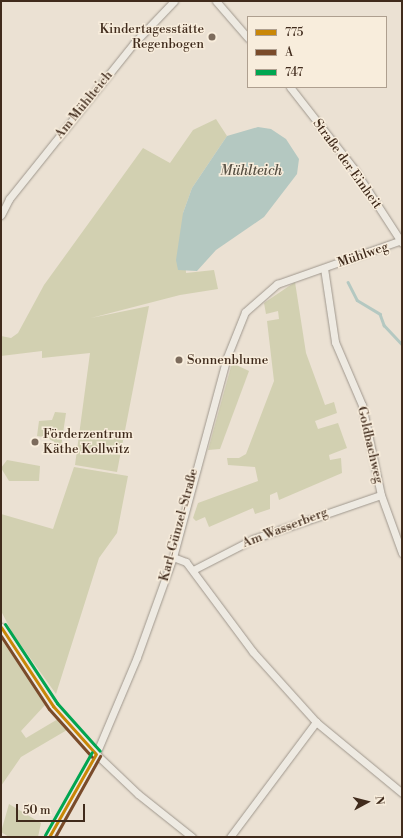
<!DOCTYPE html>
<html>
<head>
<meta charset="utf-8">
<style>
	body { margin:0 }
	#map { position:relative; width:403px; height:838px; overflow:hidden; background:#ebe1d3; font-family:"Libre Bodoni",serif }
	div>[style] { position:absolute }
	.green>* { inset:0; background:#d2d0b1 }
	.water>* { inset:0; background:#b4c8c1 }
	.stream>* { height:2.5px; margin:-1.25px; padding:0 1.25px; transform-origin:1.25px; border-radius:1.25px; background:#b4c8c1 }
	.roads { filter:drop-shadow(0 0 1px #9f978d) drop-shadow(0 0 1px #9f978d) }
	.street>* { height:7px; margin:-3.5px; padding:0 3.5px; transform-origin:3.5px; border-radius:3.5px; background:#eeeae2 }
	.bus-1>* { height:3px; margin:-1.5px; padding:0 1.5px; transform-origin:1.5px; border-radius:1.5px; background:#c98707 }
	.bus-2>* { height:3px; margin:-1.5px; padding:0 1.5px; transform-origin:1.5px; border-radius:1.5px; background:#7a4b2a }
	.bus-3>* { height:3px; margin:-1.5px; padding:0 1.5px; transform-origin:1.5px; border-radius:1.5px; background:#00a651 }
	.dots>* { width:11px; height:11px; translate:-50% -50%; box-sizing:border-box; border:2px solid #f8eddc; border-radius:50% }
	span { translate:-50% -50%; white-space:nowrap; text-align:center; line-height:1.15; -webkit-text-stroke:3px #f8eddc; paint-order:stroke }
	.poi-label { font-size:13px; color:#402b1c }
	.right { translate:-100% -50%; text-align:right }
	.left { translate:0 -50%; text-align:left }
	.street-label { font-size:13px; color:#402b1c }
	.water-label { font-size:14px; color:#575043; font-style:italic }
	.frame { position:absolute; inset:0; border:2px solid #402b1c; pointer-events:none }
	.legend { position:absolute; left:247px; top:16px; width:140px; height:72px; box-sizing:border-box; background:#f8eddc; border:1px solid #ae9f8f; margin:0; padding:5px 7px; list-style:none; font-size:12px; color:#402b1c }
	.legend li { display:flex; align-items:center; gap:8px; height:20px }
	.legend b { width:20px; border:1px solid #ae9f8f }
	.north { position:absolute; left:347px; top:782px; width:40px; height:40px; -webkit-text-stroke:3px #f8eddc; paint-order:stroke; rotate:83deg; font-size:11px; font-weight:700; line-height:16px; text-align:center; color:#402b1c }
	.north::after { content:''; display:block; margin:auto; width:14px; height:18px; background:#402b1c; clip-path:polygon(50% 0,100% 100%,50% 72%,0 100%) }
	.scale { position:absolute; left:16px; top:804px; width:69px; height:18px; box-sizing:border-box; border:2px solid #402b1c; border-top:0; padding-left:5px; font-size:12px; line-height:14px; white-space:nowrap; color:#402b1c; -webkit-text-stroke:3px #f8eddc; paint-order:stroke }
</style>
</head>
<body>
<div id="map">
	<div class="green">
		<i style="clip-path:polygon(216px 119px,227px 136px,192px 188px,183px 213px,186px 273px,214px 270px,218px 289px,180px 295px,91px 318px,149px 306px,117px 472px,75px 465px,90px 353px,42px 358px,42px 351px,1px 356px,1px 336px,11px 338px,18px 333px,44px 285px,143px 148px,170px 163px,193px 130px)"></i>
		<i style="clip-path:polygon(295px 282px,306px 353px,325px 405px,334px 402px,337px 413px,315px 421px,318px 429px,338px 423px,347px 448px,329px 455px,330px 460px,341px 458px,342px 473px,279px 500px,277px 492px,270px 495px,270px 509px,255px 514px,253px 508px,209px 527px,205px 517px,196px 521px,193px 518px,198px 503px,258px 481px,255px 467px,228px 465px,227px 458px,239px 458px,246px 454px,274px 381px,267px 321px,279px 319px,278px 311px,266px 314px,264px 303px)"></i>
		<i style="clip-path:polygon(232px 363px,249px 371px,220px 449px,208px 450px)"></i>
		<i style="clip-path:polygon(55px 412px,66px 413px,61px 447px,48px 438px,37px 436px,39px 421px,52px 420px)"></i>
		<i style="clip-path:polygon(7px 460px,40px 466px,39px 481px,9px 481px,1px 468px)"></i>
		<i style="clip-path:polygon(74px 467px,128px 476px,117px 533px,99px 558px,56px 694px,13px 634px,1px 611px,1px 514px,53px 529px)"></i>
		<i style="clip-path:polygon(1px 639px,46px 704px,21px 731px,26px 738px,58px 719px,67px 730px,21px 757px,1px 786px)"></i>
		<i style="clip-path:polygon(9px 804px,41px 823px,38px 837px,9px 837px,1px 832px)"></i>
	</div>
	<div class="water">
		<i style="clip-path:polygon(258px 127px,271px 129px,286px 139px,299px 159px,297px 174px,264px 217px,216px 250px,197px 271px,178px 270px,176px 260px,183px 213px,192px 188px,227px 136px)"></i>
	</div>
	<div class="stream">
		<i style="left:348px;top:282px;width:20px;rotate:63deg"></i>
		<i style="left:357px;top:300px;width:27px;rotate:31deg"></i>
		<i style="left:380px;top:314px;width:12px;rotate:70deg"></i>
		<i style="left:384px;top:325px;width:26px;rotate:47deg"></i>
	</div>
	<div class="roads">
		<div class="street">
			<i style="left:216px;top:1px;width:49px;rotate:49.1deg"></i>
			<i style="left:290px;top:87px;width:104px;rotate:52deg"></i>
			<i style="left:354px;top:169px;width:88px;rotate:57deg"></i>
			<i style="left:1px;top:215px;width:18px;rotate:-63deg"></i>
			<i style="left:9px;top:199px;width:200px;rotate:-51.3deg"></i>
			<i style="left:134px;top:43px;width:58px;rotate:-46.4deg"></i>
			<i style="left:324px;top:268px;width:75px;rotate:81.5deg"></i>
			<i style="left:335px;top:342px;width:69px;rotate:66.8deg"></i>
			<i style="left:362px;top:405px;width:92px;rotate:78.1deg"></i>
			<i style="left:381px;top:495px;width:62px;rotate:70.1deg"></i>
			<i style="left:173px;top:557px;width:14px;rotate:21deg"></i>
			<i style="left:186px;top:562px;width:112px;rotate:53.3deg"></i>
			<i style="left:253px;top:652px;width:94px;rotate:48deg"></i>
			<i style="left:316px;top:722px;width:112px;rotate:39.5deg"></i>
			<i style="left:193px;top:570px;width:68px;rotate:-27.3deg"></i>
			<i style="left:253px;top:539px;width:135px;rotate:-19deg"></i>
			<i style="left:1px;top:627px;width:95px;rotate:56.6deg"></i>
			<i style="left:53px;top:706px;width:64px;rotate:48.1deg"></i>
			<i style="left:96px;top:754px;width:58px;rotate:43.6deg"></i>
			<i style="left:138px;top:794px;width:69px;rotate:38.5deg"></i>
			<i style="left:49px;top:837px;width:95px;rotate:-60.5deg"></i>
			<i style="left:96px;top:754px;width:105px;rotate:-67.1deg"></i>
			<i style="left:137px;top:657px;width:106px;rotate:-70.2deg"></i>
			<i style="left:173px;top:557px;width:207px;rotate:-74.9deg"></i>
			<i style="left:227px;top:357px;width:48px;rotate:-68.2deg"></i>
			<i style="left:245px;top:312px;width:43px;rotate:-41.2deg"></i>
			<i style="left:277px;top:284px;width:133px;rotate:-19.4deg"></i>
			<i style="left:230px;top:837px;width:144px;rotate:-53.2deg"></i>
		</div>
	</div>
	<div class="bus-1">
		<i style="left:1px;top:627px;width:95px;rotate:56.6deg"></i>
		<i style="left:53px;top:706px;width:64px;rotate:48.1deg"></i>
		<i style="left:49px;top:837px;width:95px;rotate:-60.5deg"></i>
	</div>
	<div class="bus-2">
		<i style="left:1px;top:636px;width:87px;rotate:56.7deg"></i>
		<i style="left:49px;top:709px;width:64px;rotate:48.1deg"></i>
		<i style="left:55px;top:837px;width:93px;rotate:-60.9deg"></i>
	</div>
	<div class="bus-3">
		<i style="left:5px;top:624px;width:95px;rotate:56.6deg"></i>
		<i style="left:57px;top:703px;width:64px;rotate:48.1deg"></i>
		<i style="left:45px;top:835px;width:95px;rotate:-60.5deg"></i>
	</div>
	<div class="dots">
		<i style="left:212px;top:37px;background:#7c6b5c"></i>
		<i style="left:179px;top:360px;background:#7c6b5c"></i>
		<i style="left:35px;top:442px;background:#7c6b5c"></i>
	</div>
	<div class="poi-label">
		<span class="right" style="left:204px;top:37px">Kindertagesstätte<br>Regenbogen</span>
		<span class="left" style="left:187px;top:360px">Sonnenblume</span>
		<span class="left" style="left:43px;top:442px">Förderzentrum<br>Käthe Kollwitz</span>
	</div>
	<div class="street-label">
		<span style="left:84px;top:105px;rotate:-51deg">Am Mühlteich</span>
		<span style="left:347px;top:164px;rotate:54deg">Straße der Einheit</span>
		<span style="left:363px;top:255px;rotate:-19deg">Mühlweg</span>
		<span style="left:370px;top:445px;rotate:77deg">Goldbachweg</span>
		<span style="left:179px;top:525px;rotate:-75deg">Karl-Günzel-Straße</span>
		<span style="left:285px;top:528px;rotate:-21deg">Am Wasserberg</span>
	</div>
	<div class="water-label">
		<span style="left:251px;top:171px">Mühlteich</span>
	</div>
	<div class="frame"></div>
	<ul class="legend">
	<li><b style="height:5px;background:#c98707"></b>775</li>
	<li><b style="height:5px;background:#7a4b2a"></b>A</li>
	<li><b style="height:5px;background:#00a651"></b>747</li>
	</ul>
	<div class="north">N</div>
	<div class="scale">50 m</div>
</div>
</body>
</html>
